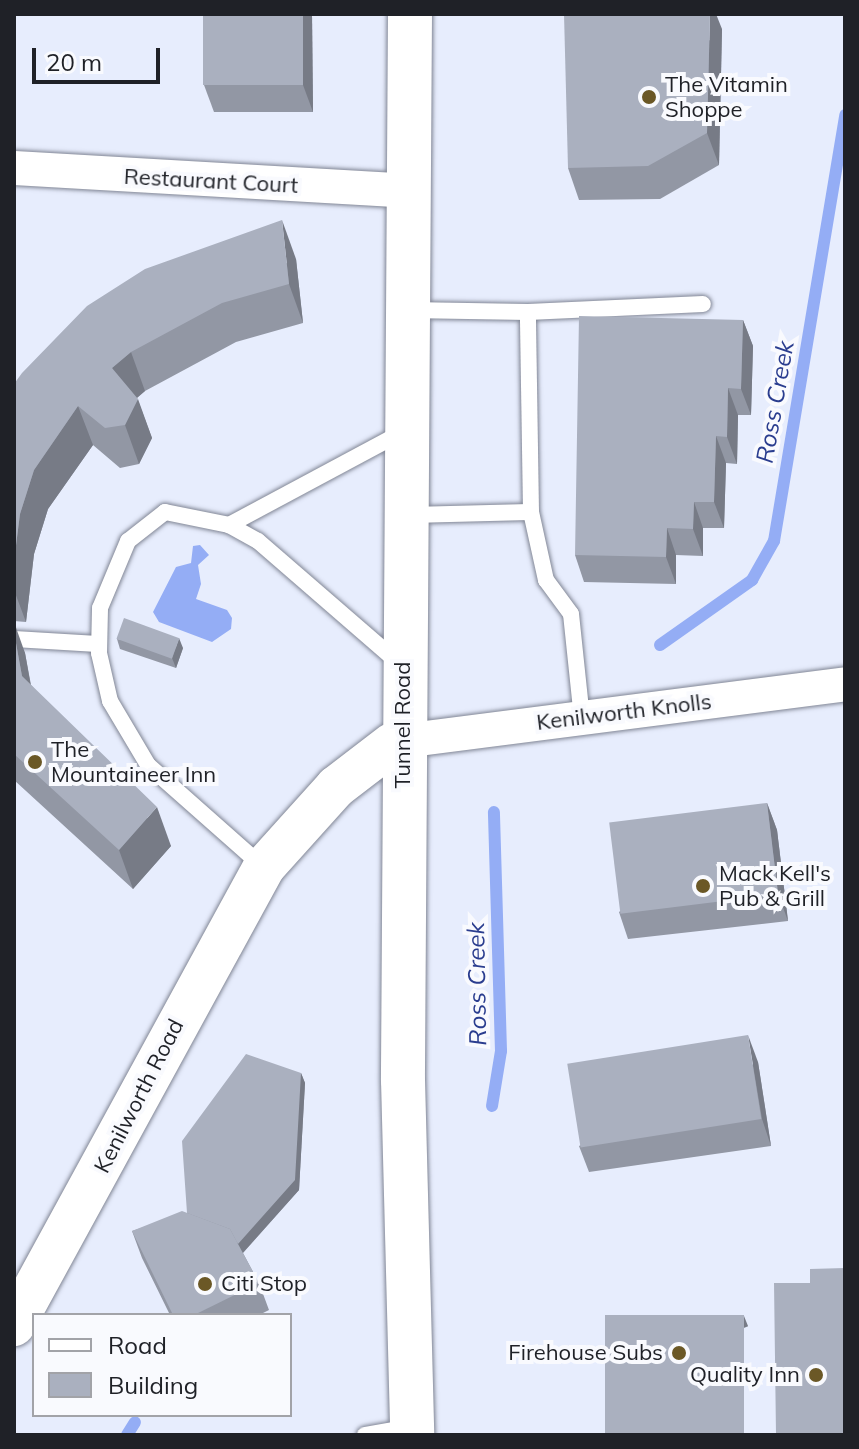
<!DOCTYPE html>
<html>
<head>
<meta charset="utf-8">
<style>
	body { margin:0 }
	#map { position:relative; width:859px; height:1449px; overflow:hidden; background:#e7edfd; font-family:Mulish,sans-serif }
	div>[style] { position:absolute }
	.water>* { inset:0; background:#94adf5 }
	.stream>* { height:12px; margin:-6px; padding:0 6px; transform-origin:6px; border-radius:6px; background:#94adf5 }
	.roads { filter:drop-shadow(0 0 2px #818695) drop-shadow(0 0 2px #818695) }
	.service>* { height:16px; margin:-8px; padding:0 8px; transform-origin:8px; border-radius:8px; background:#fff }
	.minor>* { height:34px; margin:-17px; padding:0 17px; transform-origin:17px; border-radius:17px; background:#fff }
	.tertiary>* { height:42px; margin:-21px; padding:0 21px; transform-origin:21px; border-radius:21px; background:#fff }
	.primary>* { height:44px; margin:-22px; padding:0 22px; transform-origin:22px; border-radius:22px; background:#fff }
	.wall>* { inset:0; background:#9297a4 }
	.shaded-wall>* { inset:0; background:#777b86; transform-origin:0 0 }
	.building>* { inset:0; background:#aab0bf; transform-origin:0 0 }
	.dots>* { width:22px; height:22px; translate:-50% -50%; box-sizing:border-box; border:4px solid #f9fafe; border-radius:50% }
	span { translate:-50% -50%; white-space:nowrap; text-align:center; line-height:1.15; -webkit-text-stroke:8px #f9fafe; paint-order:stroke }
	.poi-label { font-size:22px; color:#1f2127 }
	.left { translate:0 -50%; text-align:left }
	.right { translate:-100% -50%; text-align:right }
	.street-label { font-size:22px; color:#1f2127 }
	.water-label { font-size:24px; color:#2a3d8f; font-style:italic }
	.frame { position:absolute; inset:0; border:16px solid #1f2127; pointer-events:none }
	.legend { position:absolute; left:32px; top:1313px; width:260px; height:104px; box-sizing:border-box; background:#f9fafe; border:2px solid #a2a3a8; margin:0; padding:10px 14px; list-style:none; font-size:24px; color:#1f2127 }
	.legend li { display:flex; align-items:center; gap:16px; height:40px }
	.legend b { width:40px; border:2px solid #a2a3a8 }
	.scale { position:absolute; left:32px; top:48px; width:128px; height:36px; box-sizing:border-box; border:4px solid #1f2127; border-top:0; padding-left:10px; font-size:24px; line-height:28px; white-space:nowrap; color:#1f2127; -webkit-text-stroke:6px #f9fafe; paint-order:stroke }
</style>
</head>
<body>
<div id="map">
	<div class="water">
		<i style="clip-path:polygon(200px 545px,209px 555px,198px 565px,201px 584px,196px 599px,227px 610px,232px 618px,231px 629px,212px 642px,159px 622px,153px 612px,176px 567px,191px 563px,193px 546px)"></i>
	</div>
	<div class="stream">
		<i style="left:660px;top:645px;width:113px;rotate:-35.2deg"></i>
		<i style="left:752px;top:580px;width:45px;rotate:-60.6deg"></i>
		<i style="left:774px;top:541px;width:432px;rotate:-80.5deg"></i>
		<i style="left:492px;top:1106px;width:56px;rotate:-80.7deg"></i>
		<i style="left:501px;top:1051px;width:239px;rotate:-91.7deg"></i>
		<i style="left:127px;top:1435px;width:15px;rotate:-58deg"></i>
	</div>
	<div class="roads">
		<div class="service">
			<i style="left:408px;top:310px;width:120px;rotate:1deg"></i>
			<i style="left:528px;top:312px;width:175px;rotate:-2.6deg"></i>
			<i style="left:531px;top:512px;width:70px;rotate:77.6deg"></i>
			<i style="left:546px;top:580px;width:42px;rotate:53.7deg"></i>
			<i style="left:571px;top:614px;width:105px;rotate:84deg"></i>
			<i style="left:409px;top:515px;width:122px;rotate:-1.4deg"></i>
			<i style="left:531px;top:512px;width:200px;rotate:-90.9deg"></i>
			<i style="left:229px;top:525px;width:199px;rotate:-28.2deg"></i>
			<i style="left:14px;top:639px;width:84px;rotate:3.4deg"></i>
			<i style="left:262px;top:866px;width:152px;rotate:-138.5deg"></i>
			<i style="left:148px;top:765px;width:74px;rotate:-120.7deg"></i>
			<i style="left:110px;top:701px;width:49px;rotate:-102.9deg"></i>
			<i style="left:99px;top:653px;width:45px;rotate:-88.7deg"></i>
			<i style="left:100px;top:608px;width:73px;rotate:-67.3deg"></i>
			<i style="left:128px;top:541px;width:47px;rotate:-38.1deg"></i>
			<i style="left:165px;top:512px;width:65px;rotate:11.5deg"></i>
			<i style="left:229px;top:525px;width:33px;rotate:29deg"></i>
			<i style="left:258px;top:541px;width:188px;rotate:40.9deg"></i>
			<i style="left:365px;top:1435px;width:46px;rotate:-10.1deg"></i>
		</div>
		<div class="minor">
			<i style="left:14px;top:168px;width:395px;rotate:3.3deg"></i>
			<i style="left:403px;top:741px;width:446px;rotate:-7.3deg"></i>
		</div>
		<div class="tertiary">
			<i style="left:14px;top:1325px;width:522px;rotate:-61.37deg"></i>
			<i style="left:264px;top:867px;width:108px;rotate:-48deg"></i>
			<i style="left:336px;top:787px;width:71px;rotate:-37.5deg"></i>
		</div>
		<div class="primary">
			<i style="left:410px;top:14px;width:1066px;rotate:90.38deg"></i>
			<i style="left:403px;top:1080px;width:355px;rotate:88.5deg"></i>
		</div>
	</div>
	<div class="wall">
		<i style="clip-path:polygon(203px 14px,312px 14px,313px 112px,214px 112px,204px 85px)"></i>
		<i style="clip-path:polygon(722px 29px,719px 165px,660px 199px,579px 200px,568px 168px)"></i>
		<i style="clip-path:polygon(296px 259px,303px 323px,236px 342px,145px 391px,137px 398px,152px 438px,139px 464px,120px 468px,93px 445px,48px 509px,34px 554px,26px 622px,14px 621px,14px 384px)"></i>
		<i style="clip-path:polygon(743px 320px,753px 346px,751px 415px,738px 415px,737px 464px,726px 463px,724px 528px,703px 528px,703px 556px,676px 555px,676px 584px,584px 582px,575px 555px)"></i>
		<i style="clip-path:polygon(14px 632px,25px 653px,31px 685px,171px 846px,133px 889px,14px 780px)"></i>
		<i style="clip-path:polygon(117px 639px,183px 648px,176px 668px,120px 649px)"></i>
		<i style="clip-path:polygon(767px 803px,777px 830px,788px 921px,628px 939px,619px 912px)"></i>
		<i style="clip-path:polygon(758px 1062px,771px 1146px,589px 1172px,579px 1146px)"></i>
		<i style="clip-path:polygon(301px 1073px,305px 1083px,299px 1190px,243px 1253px,259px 1283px,269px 1310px,259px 1315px,170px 1315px,142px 1258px,132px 1231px,187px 1213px)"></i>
	</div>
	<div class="shaded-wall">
		<i style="clip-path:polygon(303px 14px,312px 14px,313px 112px,303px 85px)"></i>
		<i style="clip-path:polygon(710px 14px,716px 14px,722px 29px,719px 165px,707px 133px)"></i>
		<i style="clip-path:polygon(282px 220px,296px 259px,303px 323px,289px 284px)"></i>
		<i style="clip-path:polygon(743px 320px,753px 346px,751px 415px,741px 389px)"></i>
		<i style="clip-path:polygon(131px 352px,145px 391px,126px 407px,112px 368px)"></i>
		<i style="clip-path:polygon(728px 388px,738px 415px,737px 464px,727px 437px)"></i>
		<i style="clip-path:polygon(138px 399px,152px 438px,139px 464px,125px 425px)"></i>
		<i style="clip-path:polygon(78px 406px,93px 445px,48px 509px,34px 554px,26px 622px,14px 590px,14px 561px,20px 514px,34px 470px)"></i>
		<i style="clip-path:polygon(716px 436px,726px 463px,724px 528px,714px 502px)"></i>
		<i style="clip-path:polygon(694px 502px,703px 528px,703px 556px,693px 529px)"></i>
		<i style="clip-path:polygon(667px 528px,676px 555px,676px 584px,666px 557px)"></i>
		<i style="clip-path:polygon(14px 622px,25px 653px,36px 715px,22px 676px,14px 632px)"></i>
		<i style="clip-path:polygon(179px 638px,183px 648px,176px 668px,172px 658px)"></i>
		<i style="clip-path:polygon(767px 803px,777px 830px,788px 921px,778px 894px)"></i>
		<i style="clip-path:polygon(157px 807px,171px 846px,133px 889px,119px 850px)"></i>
		<i style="clip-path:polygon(748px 1035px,758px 1062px,771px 1146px,762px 1119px)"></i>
		<i style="clip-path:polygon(301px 1073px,305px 1083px,299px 1190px,240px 1256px,236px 1246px)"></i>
		<i style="left:744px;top:1316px;width:11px;height:119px;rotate:68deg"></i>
	</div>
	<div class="building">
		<i style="left:203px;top:14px;width:100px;height:71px"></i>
		<i style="clip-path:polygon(564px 14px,710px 14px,707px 133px,648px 166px,568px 168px)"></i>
		<i style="clip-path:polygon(282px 220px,289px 284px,222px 303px,131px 352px,112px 368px,138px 399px,125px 425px,105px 428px,78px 406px,34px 470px,20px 514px,14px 561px,14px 384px,22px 373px,87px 306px,145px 269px)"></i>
		<i style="clip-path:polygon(579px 316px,743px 320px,741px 389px,728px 388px,727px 437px,716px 436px,714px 502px,694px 502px,693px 529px,667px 528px,666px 557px,575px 555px)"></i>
		<i style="left:124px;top:618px;width:59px;height:22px;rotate:20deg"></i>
		<i style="clip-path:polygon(14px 632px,22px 676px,157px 807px,119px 850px,14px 754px)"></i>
		<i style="left:767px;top:803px;width:92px;height:159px;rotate:83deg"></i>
		<i style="left:748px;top:1035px;width:85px;height:183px;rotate:81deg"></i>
		<i style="clip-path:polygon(246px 1054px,301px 1073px,295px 1180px,238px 1244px,230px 1229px,187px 1213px,182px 1141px)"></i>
		<i style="clip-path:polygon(182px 1211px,230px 1229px,259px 1283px,194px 1315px,173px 1315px,132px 1231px)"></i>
		<i style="clip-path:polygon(845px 1268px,845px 1435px,776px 1435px,774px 1283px,810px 1283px,810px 1269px)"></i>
		<i style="left:605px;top:1315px;width:139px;height:120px"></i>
	</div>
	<div class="dots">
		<i style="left:649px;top:97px;background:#6b5826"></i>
		<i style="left:35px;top:762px;background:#6b5826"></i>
		<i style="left:703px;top:886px;background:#6b5826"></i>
		<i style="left:205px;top:1284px;background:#6b5826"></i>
		<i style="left:679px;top:1353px;background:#6b5826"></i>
		<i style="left:816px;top:1375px;background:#6b5826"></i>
	</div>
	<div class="poi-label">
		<span class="left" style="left:665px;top:97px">The Vitamin<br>Shoppe</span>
		<span class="left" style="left:51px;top:762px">The<br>Mountaineer Inn</span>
		<span class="left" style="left:719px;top:886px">Mack Kell's<br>Pub &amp; Grill</span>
		<span class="left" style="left:221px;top:1284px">Citi Stop</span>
		<span class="right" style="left:663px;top:1353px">Firehouse Subs</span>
		<span class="right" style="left:800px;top:1375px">Quality Inn</span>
	</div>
	<div class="street-label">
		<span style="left:211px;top:181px;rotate:3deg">Restaurant Court</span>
		<span style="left:624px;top:712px;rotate:-7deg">Kenilworth Knolls</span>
		<span style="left:403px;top:725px;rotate:-90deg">Tunnel Road</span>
		<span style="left:139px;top:1096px;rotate:-63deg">Kenilworth Road</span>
	</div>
	<div class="water-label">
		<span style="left:775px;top:402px;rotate:-80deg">Ross Creek</span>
		<span style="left:477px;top:984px;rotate:-91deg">Ross Creek</span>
	</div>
	<div class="frame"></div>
	<ul class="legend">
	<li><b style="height:10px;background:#fff"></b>Road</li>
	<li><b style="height:22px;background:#aab0bf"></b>Building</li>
	</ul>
	<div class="scale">20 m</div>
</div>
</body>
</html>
